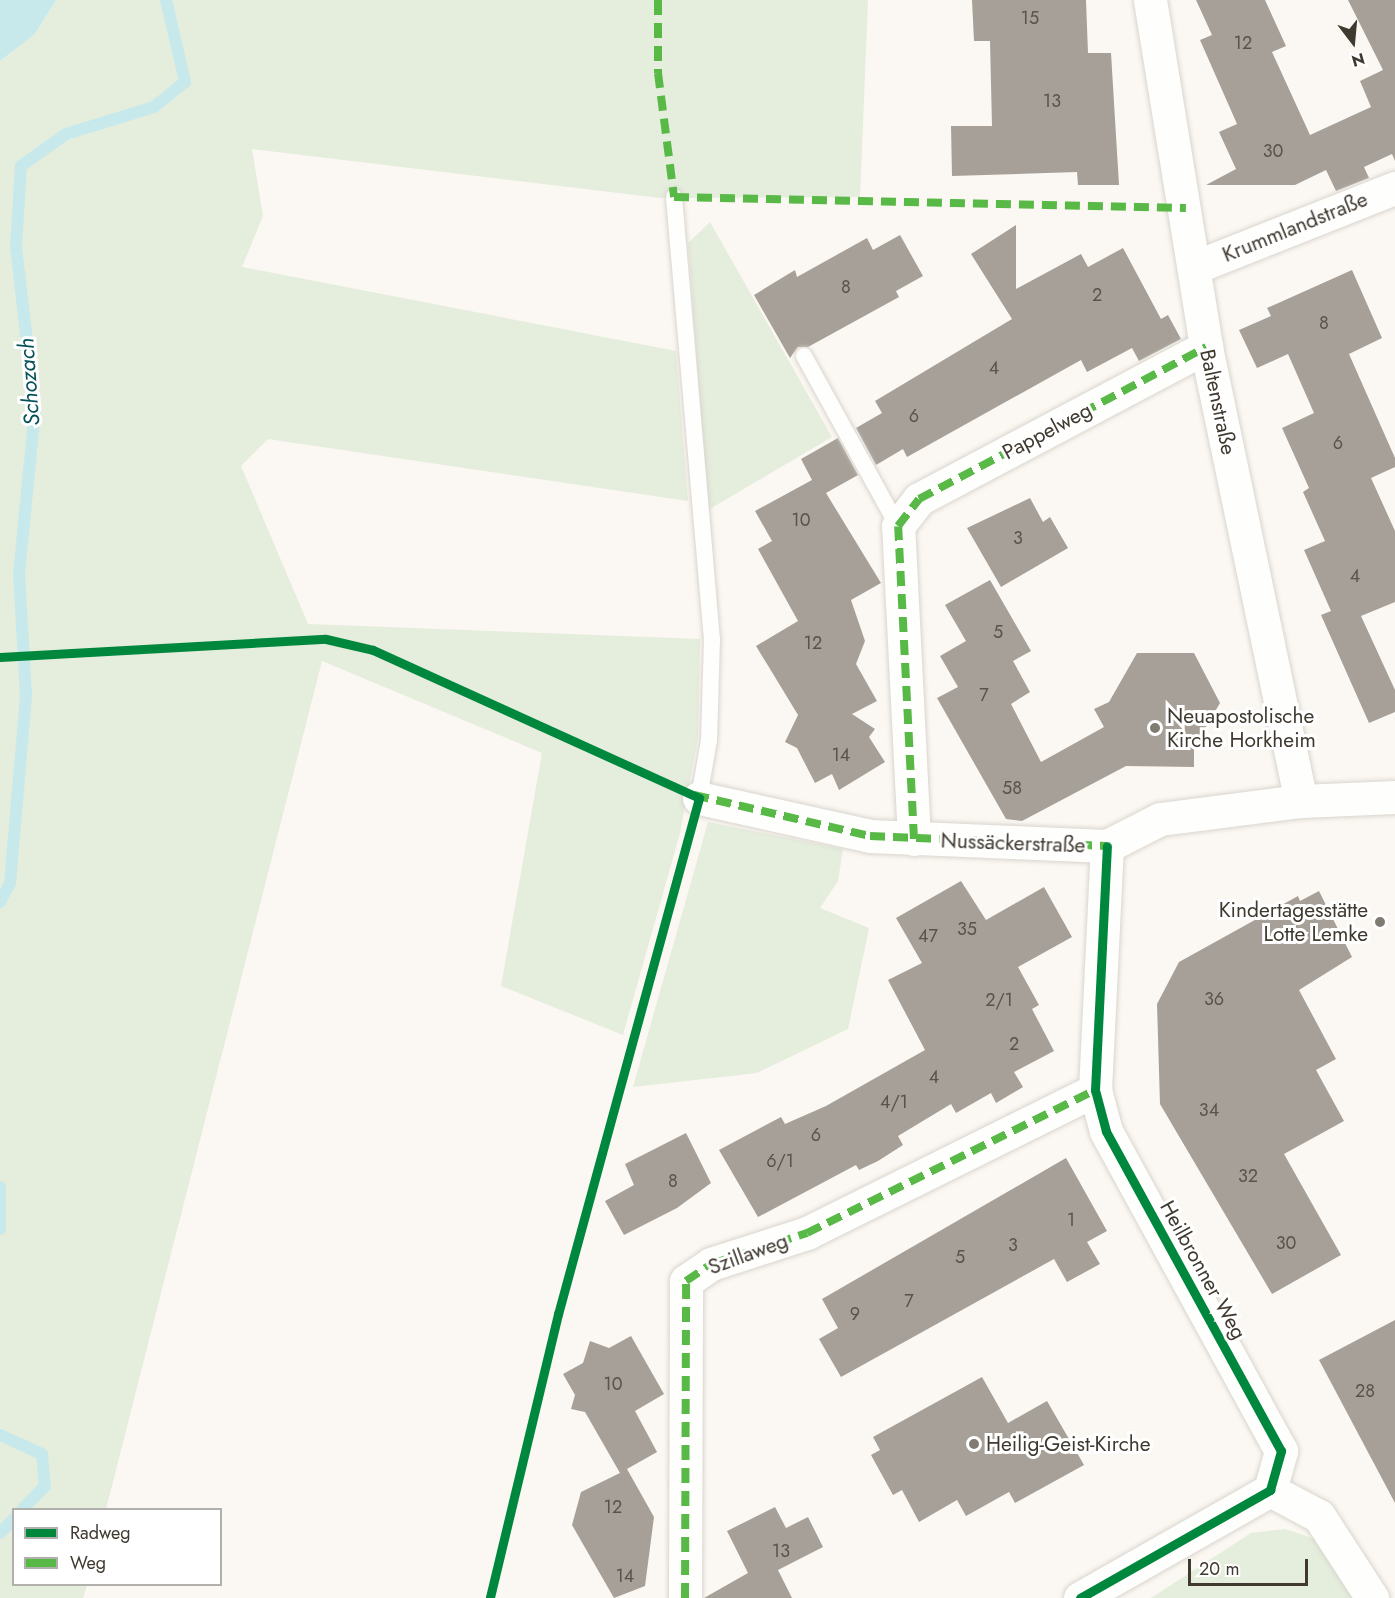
<!DOCTYPE html>
<html>
<head>
<meta charset="utf-8">
<style>
	body { margin:0 }
	#map { position:relative; width:1395px; height:1598px; overflow:hidden; background:#fbf7f2; font-family:Jost,sans-serif }
	div>[style] { position:absolute }
	.green>* { inset:0; background:#e5eddd }
	.water>* { inset:0; background:#c7e9ec }
	.stream>* { height:12px; margin:-6px; padding:0 6px; transform-origin:6px; border-radius:6px; background:#c7e9ec }
	.building>* { inset:0; background:#a6a098 }
	.roads { filter:drop-shadow(0 0 2px #d9d5ce) drop-shadow(0 0 2px #d9d5ce) }
	.service>* { height:16px; margin:-8px; padding:0 8px; transform-origin:8px; border-radius:8px; background:#fefefd }
	.minor>* { height:33px; margin:-16.5px; padding:0 16.5px; transform-origin:16.5px; border-radius:16.5px; background:#fefefd }
	.quiet>* { height:8px; margin-top:-4px; transform-origin:0; background:repeating-linear-gradient(90deg,#58b947 0 15px,transparent 0 23px) }
	.cycleway>* { height:9px; margin:-4.5px; padding:0 4.5px; transform-origin:4.5px; border-radius:4.5px; background:#00873e }
	.dots>* { width:16px; height:16px; translate:-50% -50%; box-sizing:border-box; border:3px solid #fff; border-radius:50% }
	span { translate:-50% -50%; white-space:nowrap; text-align:center; line-height:1.15; -webkit-text-stroke:6px #fff; paint-order:stroke }
	.number-label { font-size:18px; color:#595349 }
	.number-label span { -webkit-text-stroke-width:0 }
	.street-label { font-size:21px; color:#3f392f }
	.poi-label { font-size:21px; color:#3f392f }
	.left { translate:0 -50%; text-align:left }
	.right { translate:-100% -50%; text-align:right }
	.water-label { font-size:22px; color:#045057; font-style:italic }
	.legend { position:absolute; left:12px; top:1508px; width:210px; height:78px; box-sizing:border-box; background:#fff; border:2px solid #b2b0ac; margin:0; padding:8px 10px; list-style:none; font-size:18px; color:#3f392f }
	.legend li { display:flex; align-items:center; gap:12px; height:30px }
	.legend b { width:30px; border:2px solid #b2b0ac }
	.north { position:absolute; left:1323px; top:12px; width:60px; height:60px; -webkit-text-stroke:4px #fff; paint-order:stroke; rotate:164deg; font-size:16px; font-weight:700; line-height:24px; text-align:center; color:#3f392f }
	.north::after { content:''; display:block; margin:auto; width:21px; height:27px; background:#3f392f; clip-path:polygon(50% 0,100% 100%,50% 72%,0 100%) }
	.scale { position:absolute; left:1188px; top:1559px; width:120px; height:27px; box-sizing:border-box; border:3px solid #3f392f; border-top:0; padding-left:8px; font-size:18px; line-height:21px; white-space:nowrap; color:#3f392f; -webkit-text-stroke:4px #fff; paint-order:stroke }
</style>
</head>
<body>
<div id="map">
	<div class="green">
		<i style="clip-path:polygon(56px 0,868px 0,860px 197px,660px 198px,252px 149px,263px 216px,242px 267px,676px 351px,688px 501px,268px 439px,241px 466px,308px 624px,700px 639px,698px 737px,680px 833px,623px 1035px,501px 986px,542px 753px,322px 661px,106px 1509px,14px 1510px,14px 1584px,87px 1585px,83px 1598px,0 1598px,0 61px,35px 34px)"></i>
		<i style="clip-path:polygon(710px 222px,832px 437px,708px 510px,688px 243px)"></i>
		<i style="clip-path:polygon(708px 822px,843px 849px,838px 881px,820px 908px,869px 928px,848px 1029px,757px 1073px,633px 1087px)"></i>
		<i style="clip-path:polygon(1285px 1529px,1318px 1540px,1356px 1598px,1151px 1598px,1251px 1533px)"></i>
	</div>
	<div class="water">
		<i style="clip-path:polygon(0 0,56px 0,35px 34px,0 61px)"></i>
	</div>
	<div class="stream">
		<i style="left:0;top:902px;width:21px;rotate:-62deg"></i>
		<i style="left:10px;top:883px;width:189px;rotate:-85.1deg"></i>
		<i style="left:26px;top:695px;width:121px;rotate:-93.3deg"></i>
		<i style="left:19px;top:574px;width:164px;rotate:-84.4deg"></i>
		<i style="left:35px;top:411px;width:165px;rotate:-96.6deg"></i>
		<i style="left:16px;top:247px;width:81px;rotate:-86.5deg"></i>
		<i style="left:21px;top:166px;width:55px;rotate:-35.4deg"></i>
		<i style="left:66px;top:134px;width:92px;rotate:-17.1deg"></i>
		<i style="left:154px;top:107px;width:40px;rotate:-39deg"></i>
		<i style="left:185px;top:82px;width:84px;rotate:-103deg"></i>
		<i style="left:0;top:1187px;width:42px;rotate:90deg"></i>
		<i style="left:0;top:1435px;width:46px;rotate:24.3deg"></i>
		<i style="left:42px;top:1454px;width:32px;rotate:85deg"></i>
		<i style="left:45px;top:1486px;width:33px;rotate:134deg"></i>
		<i style="left:0;top:1533px;width:20px;rotate:-45deg"></i>
	</div>
	<div class="building">
		<i style="clip-path:polygon(972px 0,1086px 0,1088px 53px,1111px 53px,1119px 185px,1078px 185px,1077px 172px,952px 176px,951px 126px,992px 126px,990px 41px,974px 41px)"></i>
		<i style="clip-path:polygon(1196px 0,1265px 0,1286px 46px,1272px 52px,1310px 135px,1371px 107px,1360px 81px,1383px 70px,1348px 0,1395px 0,1395px 161px,1392px 154px,1364px 167px,1369px 178px,1336px 191px,1326px 170px,1295px 185px,1206px 185px,1236px 169px,1219px 132px,1237px 124px,1200px 40px,1212px 35px)"></i>
		<i style="clip-path:polygon(1016px 225px,1016px 289px,1081px 254px,1088px 267px,1123px 248px,1161px 319px,1168px 315px,1181px 339px,1139px 361px,1132px 348px,1087px 372px,1081px 360px,907px 457px,903px 449px,876px 465px,856px 428px,882px 413px,875px 401px,1012px 319px,971px 254px)"></i>
		<i style="clip-path:polygon(900px 235px,923px 276px,896px 291px,899px 297px,808px 347px,798px 347px,790px 358px,754px 295px,795px 270px,797px 277px,867px 238px,873px 250px)"></i>
		<i style="clip-path:polygon(1352px 270px,1382px 338px,1349px 354px,1395px 458px,1395px 467px,1371px 478px,1395px 531px,1395px 602px,1361px 616px,1395px 690px,1395px 712px,1369px 723px,1321px 615px,1331px 611px,1304px 550px,1325px 541px,1303px 492px,1309px 488px,1282px 428px,1314px 413px,1288px 354px,1257px 368px,1239px 330px,1271px 316px,1267px 308px)"></i>
		<i style="clip-path:polygon(838px 438px,858px 475px,826px 493px,881px 583px,851px 600px,865px 641px,856px 664px,877px 701px,852px 714px,875px 729px,869px 737px,885px 762px,839px 790px,832px 774px,815px 783px,797px 748px,785px 742px,798px 715px,756px 646px,798px 621px,758px 549px,772px 541px,755px 511px,812px 480px,801px 459px)"></i>
		<i style="clip-path:polygon(1030px 498px,1043px 522px,1050px 517px,1068px 548px,1001px 587px,967px 528px)"></i>
		<i style="clip-path:polygon(990px 580px,1031px 651px,1013px 661px,1030px 692px,1011px 704px,1041px 762px,1104px 727px,1094px 709px,1109px 702px,1137px 653px,1194px 653px,1220px 703px,1194px 747px,1194px 767px,1126px 766px,1022px 821px,1006px 819px,937px 698px,958px 687px,940px 656px,966px 641px,945px 605px)"></i>
		<i style="clip-path:polygon(961px 881px,986px 920px,1044px 887px,1072px 937px,1018px 967px,1039px 1005px,1032px 1009px,1054px 1051px,1014px 1072px,1023px 1087px,996px 1103px,991px 1093px,956px 1113px,951px 1104px,898px 1136px,903px 1145px,878px 1161px,859px 1170px,856px 1165px,758px 1217px,719px 1150px,781px 1117px,785px 1124px,826px 1106px,925px 1050px,888px 980px,922px 963px,896px 918px)"></i>
		<i style="clip-path:polygon(1319px 891px,1352px 957px,1299px 990px,1336px 1059px,1316px 1070px,1344px 1121px,1284px 1154px,1341px 1255px,1272px 1294px,1160px 1104px,1157px 1004px,1179px 962px,1298px 896px,1300px 901px)"></i>
		<i style="clip-path:polygon(686px 1133px,711px 1183px,677px 1208px,624px 1235px,605px 1201px,634px 1185px,625px 1164px)"></i>
		<i style="clip-path:polygon(1066px 1158px,1107px 1231px,1087px 1242px,1100px 1264px,1067px 1282px,1054px 1259px,841px 1377px,819px 1339px,838px 1328px,822px 1299px)"></i>
		<i style="clip-path:polygon(1395px 1320px,1395px 1503px,1319px 1360px)"></i>
		<i style="clip-path:polygon(631px 1336px,664px 1394px,635px 1411px,657px 1452px,627px 1469px,654px 1517px,645px 1586px,614px 1598px,572px 1525px,581px 1492px,620px 1473px,585px 1412px,571px 1409px,575px 1395px,563px 1374px,583px 1363px,590px 1341px,609px 1348px)"></i>
		<i style="clip-path:polygon(982px 1377px,1008px 1423px,1047px 1401px,1084px 1465px,1015px 1503px,1009px 1492px,966px 1516px,957px 1500px,919px 1522px,902px 1490px,893px 1495px,871px 1455px,880px 1450px,873px 1437px)"></i>
		<i style="clip-path:polygon(775px 1507px,786px 1528px,808px 1517px,823px 1547px,778px 1570px,792px 1598px,704px 1598px,748px 1573px,727px 1531px)"></i>
	</div>
	<div class="roads">
		<div class="service">
			<i style="left:674px;top:197px;width:444px;rotate:85.1deg"></i>
			<i style="left:712px;top:639px;width:101px;rotate:91.7deg"></i>
			<i style="left:709px;top:740px;width:59px;rotate:99.8deg"></i>
			<i style="left:804px;top:356px;width:194px;rotate:61.1deg"></i>
		</div>
		<div class="minor">
			<i style="left:1150px;top:0;width:351px;rotate:80.8deg"></i>
			<i style="left:1206px;top:347px;width:464px;rotate:78.2deg"></i>
			<i style="left:1195px;top:267px;width:215px;rotate:-21.6deg"></i>
			<i style="left:699px;top:798px;width:175px;rotate:12.5deg"></i>
			<i style="left:870px;top:836px;width:237px;rotate:2.4deg"></i>
			<i style="left:1107px;top:846px;width:59px;rotate:-27deg"></i>
			<i style="left:1160px;top:819px;width:142px;rotate:-7.3deg"></i>
			<i style="left:1301px;top:801px;width:94px;rotate:-2.4deg"></i>
			<i style="left:914px;top:839px;width:313px;rotate:-92.9deg"></i>
			<i style="left:898px;top:526px;width:34px;rotate:-52deg"></i>
			<i style="left:919px;top:499px;width:325px;rotate:-27.9deg"></i>
			<i style="left:1270px;top:1490px;width:55px;rotate:28deg"></i>
			<i style="left:1319px;top:1516px;width:98px;rotate:57.1deg"></i>
			<i style="left:685px;top:1598px;width:317px;rotate:-89.8deg"></i>
			<i style="left:686px;top:1281px;width:30px;rotate:-34deg"></i>
			<i style="left:711px;top:1264px;width:101px;rotate:-17.9deg"></i>
			<i style="left:807px;top:1233px;width:322px;rotate:-26.4deg"></i>
			<i style="left:1080px;top:1598px;width:219px;rotate:-29.6deg"></i>
			<i style="left:1270px;top:1490px;width:41px;rotate:-74.2deg"></i>
			<i style="left:1281px;top:1451px;width:365px;rotate:-118.7deg"></i>
			<i style="left:1106px;top:1131px;width:42px;rotate:-105deg"></i>
			<i style="left:1095px;top:1090px;width:244px;rotate:-87.2deg"></i>
		</div>
	</div>
	<div class="quiet">
		<i style="left:658px;top:0;width:73px;rotate:90deg"></i>
		<i style="left:658px;top:73px;width:125px;rotate:82.6deg"></i>
		<i style="left:674px;top:197px;width:512px;rotate:1.23deg"></i>
		<i style="left:694px;top:795px;width:181px;rotate:13.1deg"></i>
		<i style="left:870px;top:836px;width:237px;rotate:2.4deg"></i>
		<i style="left:1107px;top:846px;width:4px;rotate:90deg"></i>
		<i style="left:914px;top:839px;width:313px;rotate:-92.9deg"></i>
		<i style="left:898px;top:526px;width:34px;rotate:-52deg"></i>
		<i style="left:919px;top:499px;width:325px;rotate:-27.9deg"></i>
		<i style="left:685px;top:1598px;width:317px;rotate:-89.8deg"></i>
		<i style="left:686px;top:1281px;width:30px;rotate:-34deg"></i>
		<i style="left:711px;top:1264px;width:101px;rotate:-17.9deg"></i>
		<i style="left:807px;top:1233px;width:322px;rotate:-26.4deg"></i>
	</div>
	<div class="cycleway">
		<i style="left:0;top:657px;width:326px;rotate:-3.2deg"></i>
		<i style="left:326px;top:639px;width:48px;rotate:13.2deg"></i>
		<i style="left:373px;top:650px;width:358px;rotate:24.4deg"></i>
		<i style="left:699px;top:798px;width:535px;rotate:105.28deg"></i>
		<i style="left:558px;top:1314px;width:292px;rotate:103.5deg"></i>
		<i style="left:1080px;top:1598px;width:219px;rotate:-29.6deg"></i>
		<i style="left:1270px;top:1490px;width:41px;rotate:-74.2deg"></i>
		<i style="left:1281px;top:1451px;width:365px;rotate:-118.7deg"></i>
		<i style="left:1106px;top:1131px;width:42px;rotate:-105deg"></i>
		<i style="left:1095px;top:1090px;width:244px;rotate:-87.2deg"></i>
	</div>
	<div class="dots">
		<i style="left:1155px;top:728px;background:#817c73"></i>
		<i style="left:1380px;top:922px;background:#817c73"></i>
		<i style="left:974px;top:1444px;background:#817c73"></i>
	</div>
	<div class="number-label">
		<span style="left:1030px;top:18px">15</span>
		<span style="left:1243px;top:43px">12</span>
		<span style="left:1052px;top:101px">13</span>
		<span style="left:1273px;top:151px">30</span>
		<span style="left:846px;top:287px">8</span>
		<span style="left:1097px;top:295px">2</span>
		<span style="left:1324px;top:323px">8</span>
		<span style="left:994px;top:368px">4</span>
		<span style="left:914px;top:416px">6</span>
		<span style="left:1338px;top:443px">6</span>
		<span style="left:801px;top:520px">10</span>
		<span style="left:1018px;top:538px">3</span>
		<span style="left:1355px;top:576px">4</span>
		<span style="left:998px;top:632px">5</span>
		<span style="left:813px;top:643px">12</span>
		<span style="left:984px;top:695px">7</span>
		<span style="left:841px;top:755px">14</span>
		<span style="left:1012px;top:788px">58</span>
		<span style="left:967px;top:929px">35</span>
		<span style="left:928px;top:936px">47</span>
		<span style="left:1214px;top:999px">36</span>
		<span style="left:999px;top:1000px">2/1</span>
		<span style="left:1014px;top:1044px">2</span>
		<span style="left:934px;top:1077px">4</span>
		<span style="left:894px;top:1102px">4/1</span>
		<span style="left:1209px;top:1110px">34</span>
		<span style="left:816px;top:1135px">6</span>
		<span style="left:780px;top:1161px">6/1</span>
		<span style="left:1248px;top:1176px">32</span>
		<span style="left:673px;top:1181px">8</span>
		<span style="left:1071px;top:1220px">1</span>
		<span style="left:1286px;top:1243px">30</span>
		<span style="left:1013px;top:1245px">3</span>
		<span style="left:960px;top:1257px">5</span>
		<span style="left:909px;top:1301px">7</span>
		<span style="left:855px;top:1314px">9</span>
		<span style="left:613px;top:1384px">10</span>
		<span style="left:1365px;top:1391px">28</span>
		<span style="left:613px;top:1507px">12</span>
		<span style="left:781px;top:1551px">13</span>
		<span style="left:625px;top:1576px">14</span>
	</div>
	<div class="street-label">
		<span style="left:1295px;top:227px;rotate:-22deg">Krummlandstraße</span>
		<span style="left:1218px;top:402px;rotate:78deg">Baltenstraße</span>
		<span style="left:1047px;top:431px;rotate:-28deg">Pappelweg</span>
		<span style="left:1013px;top:843px;rotate:2deg">Nussäckerstraße</span>
		<span style="left:748px;top:1254px;rotate:-20deg">Szillaweg</span>
		<span style="left:1203px;top:1270px;rotate:61deg">Heilbronner Weg</span>
	</div>
	<div class="poi-label">
		<span class="left" style="left:1167px;top:728px">Neuapostolische<br>Kirche Horkheim</span>
		<span class="right" style="left:1368px;top:922px">Kindertagesstätte<br>Lotte Lemke</span>
		<span class="left" style="left:986px;top:1444px">Heilig-Geist-Kirche</span>
	</div>
	<div class="water-label">
		<span style="left:29px;top:382px;rotate:-94deg">Schozach</span>
	</div>
	<ul class="legend">
	<li><b style="height:8px;background:#00873e"></b>Radweg</li>
	<li><b style="height:8px;background:#58b947"></b>Weg</li>
	</ul>
	<div class="north">N</div>
	<div class="scale">20 m</div>
</div>
</body>
</html>
